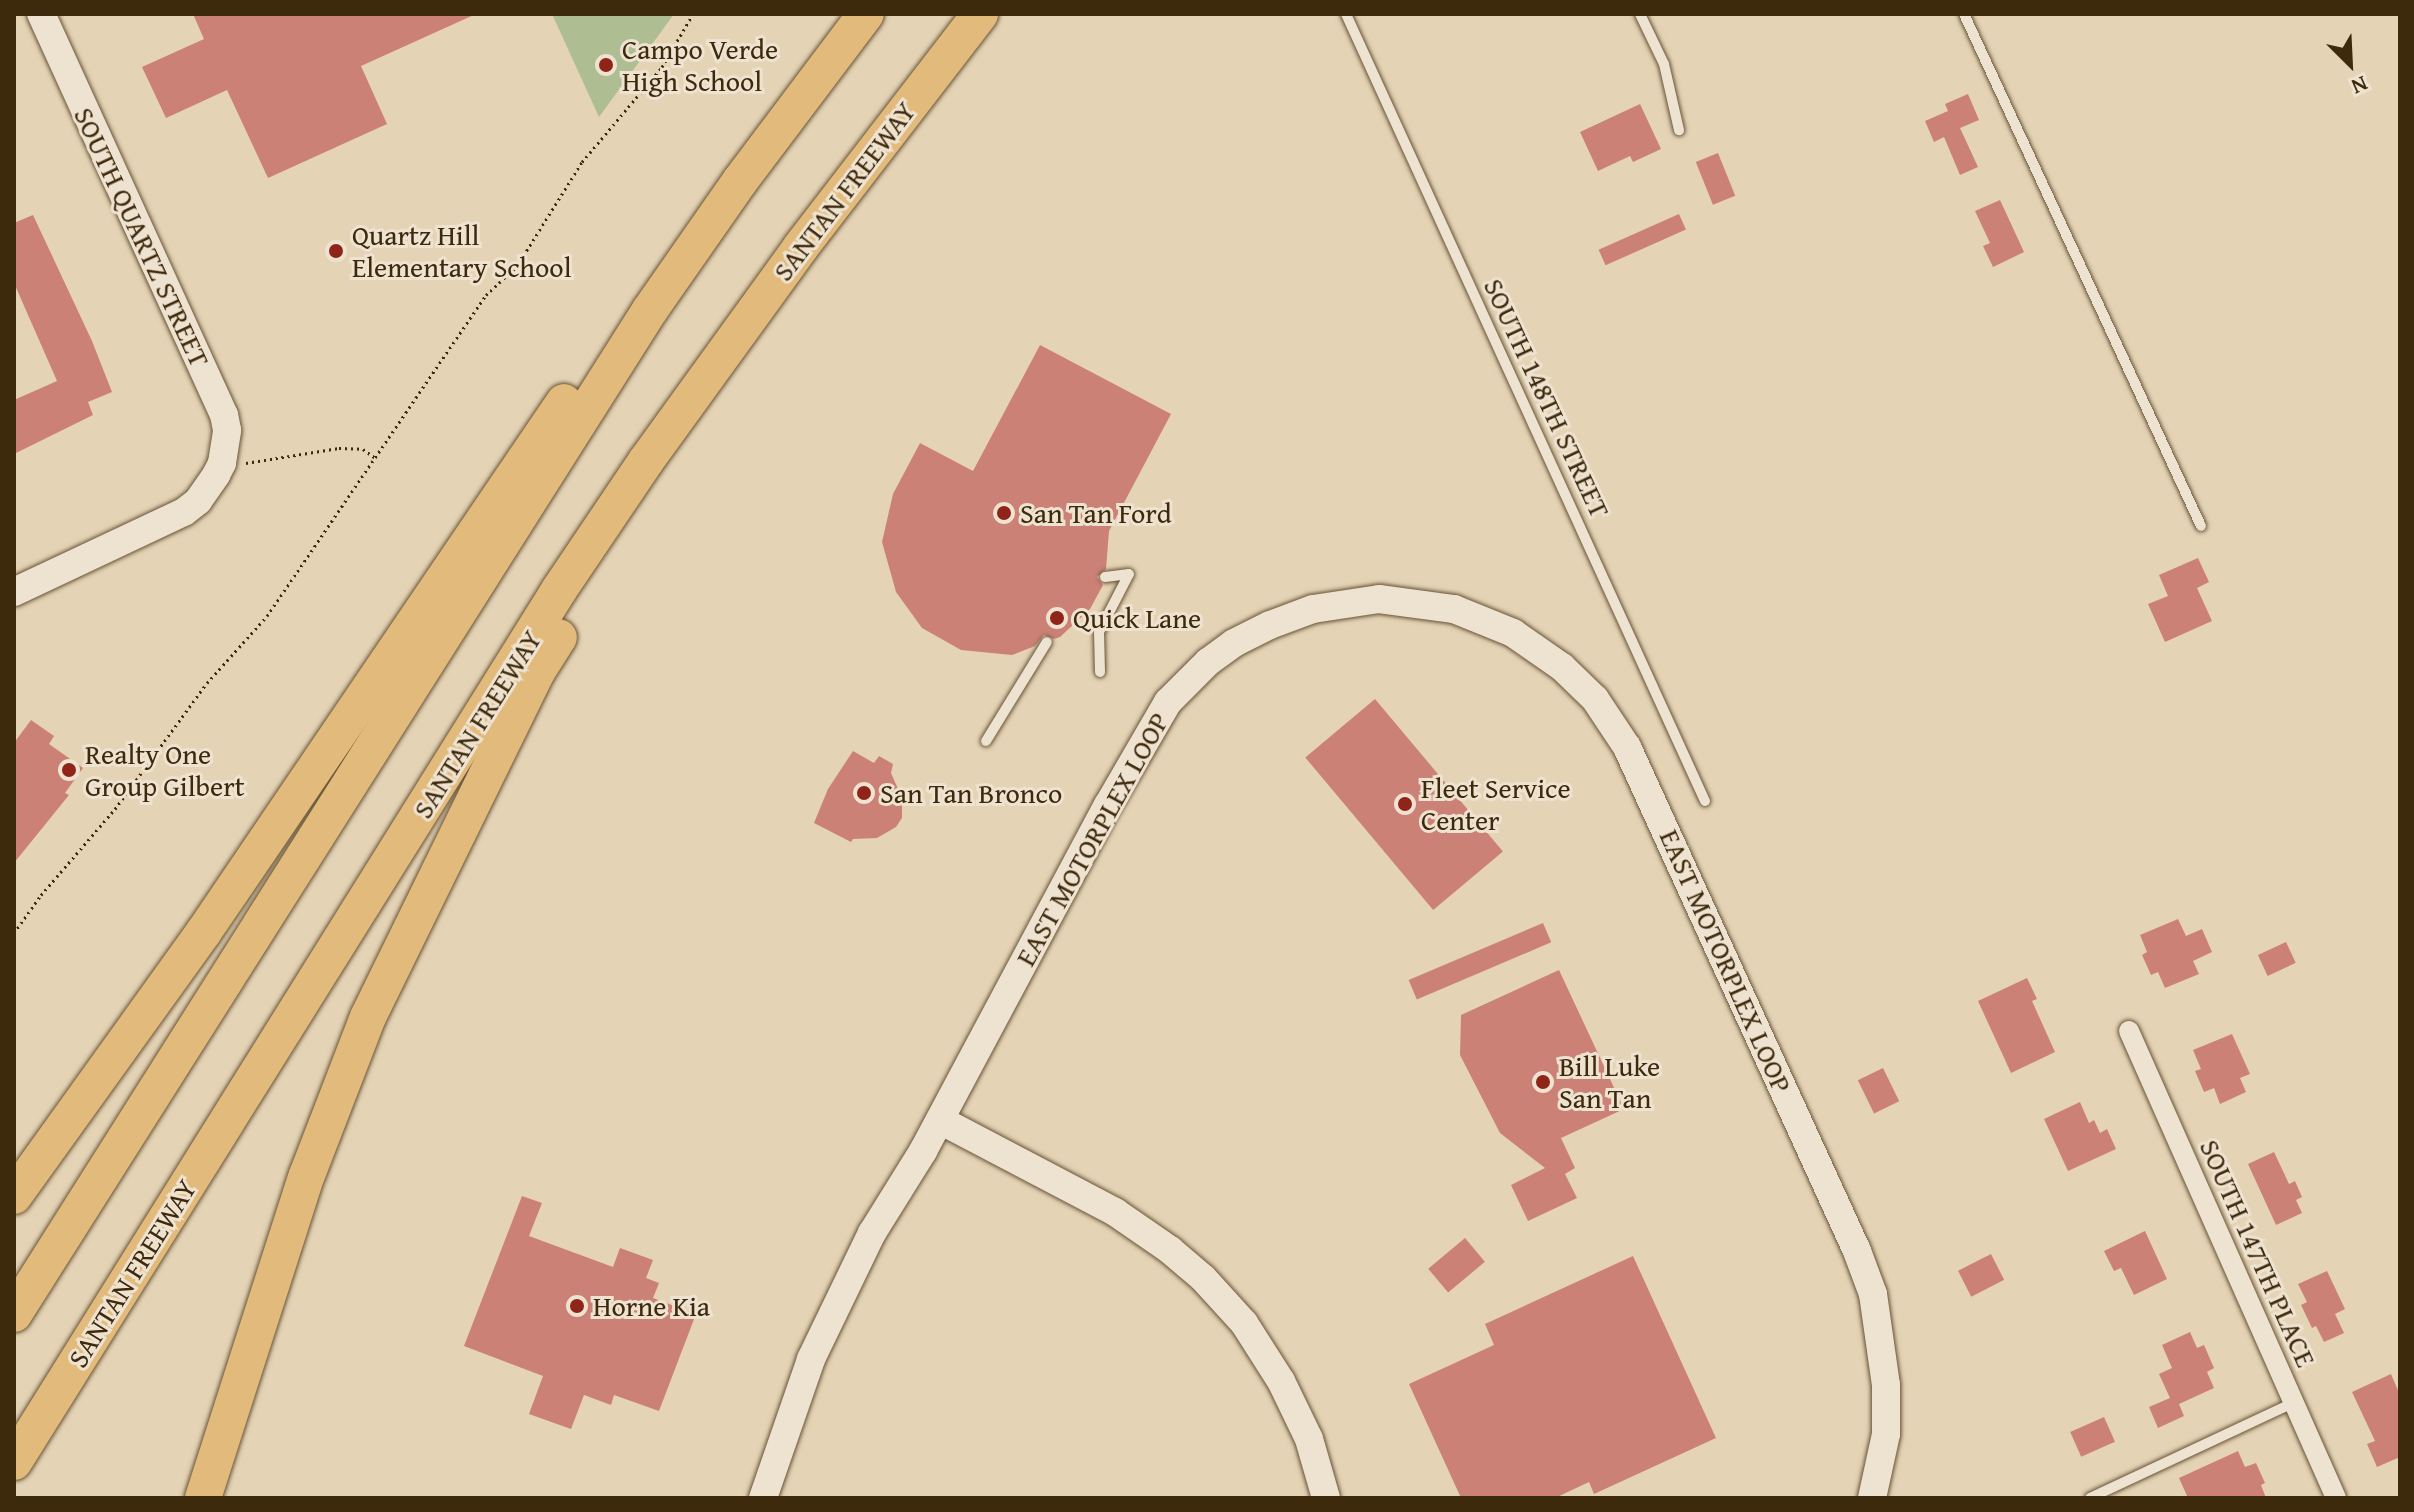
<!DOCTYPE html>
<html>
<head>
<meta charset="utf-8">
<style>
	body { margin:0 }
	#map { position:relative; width:2414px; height:1512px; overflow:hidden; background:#e5d3b6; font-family:"Gentium Book Plus",serif }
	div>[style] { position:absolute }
	.green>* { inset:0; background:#afbe92 }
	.building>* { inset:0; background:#cc8176; transform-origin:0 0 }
	.path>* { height:3px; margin-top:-1.5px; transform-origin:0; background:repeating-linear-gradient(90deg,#3d290c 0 2px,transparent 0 6px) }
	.roads { filter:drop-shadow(0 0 2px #675436) drop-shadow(0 0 2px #675436) }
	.lane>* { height:10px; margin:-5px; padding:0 5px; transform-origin:5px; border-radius:5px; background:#eee2d0 }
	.street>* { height:20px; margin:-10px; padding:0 10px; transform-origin:10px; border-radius:10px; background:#eee2d0 }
	.secondary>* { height:28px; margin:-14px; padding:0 14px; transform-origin:14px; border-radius:14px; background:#eee2d0 }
	.highway>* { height:36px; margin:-18px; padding:0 18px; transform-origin:18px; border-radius:18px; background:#e2ba7b }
	.dots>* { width:22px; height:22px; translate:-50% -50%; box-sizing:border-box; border:4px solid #eee2d0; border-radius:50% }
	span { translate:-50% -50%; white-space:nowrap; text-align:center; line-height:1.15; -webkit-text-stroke:6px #eee2d0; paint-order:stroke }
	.poi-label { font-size:28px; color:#3d290c }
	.left { translate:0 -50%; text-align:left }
	.street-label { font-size:28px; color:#3d290c }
	.frame { position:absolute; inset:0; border:16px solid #3d290c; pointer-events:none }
	.north { position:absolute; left:2310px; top:24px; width:80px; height:80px; -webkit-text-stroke:6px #eee2d0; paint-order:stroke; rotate:156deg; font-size:22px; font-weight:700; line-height:32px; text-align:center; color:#3d290c }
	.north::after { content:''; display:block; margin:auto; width:28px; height:36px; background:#3d290c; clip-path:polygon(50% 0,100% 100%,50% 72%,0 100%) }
</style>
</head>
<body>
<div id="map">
	<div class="green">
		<i style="clip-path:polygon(552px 14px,674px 14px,599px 117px)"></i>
	</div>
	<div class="building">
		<i style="clip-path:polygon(193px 14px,476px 14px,361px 66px,387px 124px,268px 178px,227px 90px,166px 118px,142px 67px,204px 39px)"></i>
		<i style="clip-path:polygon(1968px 94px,1979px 120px,1960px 128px,1978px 167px,1960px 175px,1944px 137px,1934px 142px,1925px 121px,1948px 111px,1945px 104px)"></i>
		<i style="clip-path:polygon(1640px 104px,1661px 149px,1633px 162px,1630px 156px,1598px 171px,1580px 132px)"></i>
		<i style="left:1718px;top:153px;width:46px;height:24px;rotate:68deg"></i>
		<i style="clip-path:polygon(2000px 200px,2024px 252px,1993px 267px,1983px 246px,1990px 243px,1975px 211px)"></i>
		<i style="left:1679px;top:214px;width:17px;height:88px;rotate:66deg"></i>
		<i style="clip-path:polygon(33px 215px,92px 341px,112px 392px,88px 402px,93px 415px,14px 454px,14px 400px,57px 381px,14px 283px,14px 223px)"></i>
		<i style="clip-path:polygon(1040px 345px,1171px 414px,1109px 531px,1106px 569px,1097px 577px,1103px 585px,1090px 609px,1060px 637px,1054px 639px,1044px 635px,1035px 646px,1012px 655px,961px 650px,922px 628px,896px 592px,882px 542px,893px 494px,920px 443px,973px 471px)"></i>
		<i style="clip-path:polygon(2198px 558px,2209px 582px,2197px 588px,2212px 621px,2165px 642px,2148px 604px,2168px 596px,2159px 575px)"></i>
		<i style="left:1375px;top:699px;width:199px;height:91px;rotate:50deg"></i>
		<i style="clip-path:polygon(31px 720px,54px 736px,49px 744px,83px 768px,65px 793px,69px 795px,14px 863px,14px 743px)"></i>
		<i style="clip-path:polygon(853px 751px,874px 763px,879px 756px,893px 764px,891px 773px,902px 798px,902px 818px,896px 827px,877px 838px,853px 839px,851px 842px,814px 823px,828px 789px)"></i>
		<i style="clip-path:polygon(2178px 919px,2186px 936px,2202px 929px,2212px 952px,2193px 961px,2199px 974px,2165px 988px,2158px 972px,2151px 975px,2142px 955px,2147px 952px,2140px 935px)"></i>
		<i style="left:1543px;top:923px;width:21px;height:146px;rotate:67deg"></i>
		<i style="left:2286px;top:942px;width:23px;height:31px;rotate:65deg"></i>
		<i style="clip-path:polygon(1559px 970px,1624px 1109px,1561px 1138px,1575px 1168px,1565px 1174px,1577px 1198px,1528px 1221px,1511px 1185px,1545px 1168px,1500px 1133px,1460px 1055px,1461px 1015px)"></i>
		<i style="clip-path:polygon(2027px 978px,2037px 999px,2032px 1001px,2055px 1052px,2011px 1073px,1978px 1001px)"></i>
		<i style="clip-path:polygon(2232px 1034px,2250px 1074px,2240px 1078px,2246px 1092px,2220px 1104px,2214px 1088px,2204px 1092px,2195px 1071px,2201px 1069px,2193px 1050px)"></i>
		<i style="left:1883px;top:1068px;width:37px;height:28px;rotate:64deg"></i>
		<i style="clip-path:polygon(2080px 1102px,2089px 1123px,2094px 1120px,2100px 1133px,2107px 1129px,2116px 1149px,2068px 1171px,2044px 1119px)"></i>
		<i style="clip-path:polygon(2274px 1152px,2289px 1184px,2295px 1181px,2302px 1197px,2296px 1200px,2302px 1213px,2276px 1225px,2248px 1164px)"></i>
		<i style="clip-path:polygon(522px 1196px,542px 1203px,529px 1236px,613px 1267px,620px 1248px,653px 1260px,646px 1278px,659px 1283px,653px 1298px,696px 1314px,659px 1411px,614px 1395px,611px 1405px,584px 1395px,571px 1429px,529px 1414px,543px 1376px,464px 1346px)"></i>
		<i style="clip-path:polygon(2145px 1231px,2167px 1279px,2134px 1295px,2121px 1268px,2114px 1271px,2104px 1251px)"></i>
		<i style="left:1465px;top:1238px;width:31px;height:48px;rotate:50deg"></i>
		<i style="left:1991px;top:1254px;width:29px;height:37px;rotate:63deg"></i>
		<i style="clip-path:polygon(1633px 1256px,1716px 1438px,1594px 1494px,1589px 1482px,1555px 1498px,1461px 1498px,1409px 1384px,1494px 1345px,1485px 1324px)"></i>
		<i style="clip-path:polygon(2327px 1271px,2345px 1309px,2335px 1314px,2344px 1333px,2324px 1342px,2316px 1326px,2312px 1328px,2301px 1305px,2307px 1302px,2298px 1284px)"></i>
		<i style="clip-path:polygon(2190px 1332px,2197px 1348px,2204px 1345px,2214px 1368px,2207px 1372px,2214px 1388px,2179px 1404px,2184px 1416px,2158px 1428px,2149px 1407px,2170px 1398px,2159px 1374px,2172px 1368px,2162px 1345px)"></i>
		<i style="clip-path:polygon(2391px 1374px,2400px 1395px,2400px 1457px,2377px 1467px,2367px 1444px,2375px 1441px,2352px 1392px)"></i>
		<i style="left:2104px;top:1417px;width:27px;height:37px;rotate:66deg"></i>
		<i style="clip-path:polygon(2238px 1451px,2245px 1467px,2256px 1463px,2265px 1483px,2261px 1485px,2266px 1498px,2188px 1498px,2179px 1478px)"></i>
	</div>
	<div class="path">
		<i style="left:246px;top:463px;width:94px;rotate:-9.2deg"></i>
		<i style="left:339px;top:448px;width:24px;rotate:2deg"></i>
		<i style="left:363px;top:449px;width:14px;rotate:36deg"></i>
		<i style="left:14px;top:933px;width:47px;rotate:-54.6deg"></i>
		<i style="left:41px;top:895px;width:113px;rotate:-49.3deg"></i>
		<i style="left:115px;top:809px;width:156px;rotate:-53.9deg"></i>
		<i style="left:207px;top:683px;width:90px;rotate:-48.2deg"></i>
		<i style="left:267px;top:616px;width:389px;rotate:-55.7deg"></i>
		<i style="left:486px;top:295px;width:42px;rotate:-43.1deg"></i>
		<i style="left:517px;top:266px;width:123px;rotate:-58deg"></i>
		<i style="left:582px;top:162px;width:124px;rotate:-49.9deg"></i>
		<i style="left:662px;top:67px;width:61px;rotate:-59.7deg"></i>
	</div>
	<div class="roads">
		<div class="lane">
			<i style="left:1346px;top:14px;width:865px;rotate:65.48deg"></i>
			<i style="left:1640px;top:14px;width:55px;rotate:64.4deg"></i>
			<i style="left:1664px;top:64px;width:68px;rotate:77.2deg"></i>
			<i style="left:1964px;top:14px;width:564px;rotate:65.16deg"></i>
			<i style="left:1105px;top:577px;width:24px;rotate:-7deg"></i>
			<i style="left:1100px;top:672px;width:40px;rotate:-91.4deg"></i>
			<i style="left:1099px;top:632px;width:65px;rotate:-62.7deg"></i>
			<i style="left:986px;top:741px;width:116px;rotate:-58.4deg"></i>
			<i style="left:2090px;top:1498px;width:224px;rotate:-25.1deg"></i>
		</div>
		<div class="street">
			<i style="left:2129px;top:1031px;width:511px;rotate:66.09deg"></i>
		</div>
		<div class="secondary">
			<i style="left:14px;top:592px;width:188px;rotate:-25.2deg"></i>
			<i style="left:184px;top:512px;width:18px;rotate:-38deg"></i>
			<i style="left:198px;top:501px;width:32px;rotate:-55deg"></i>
			<i style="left:216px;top:475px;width:13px;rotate:-63deg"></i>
			<i style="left:222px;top:463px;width:33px;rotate:-81deg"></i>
			<i style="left:227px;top:430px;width:15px;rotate:-101deg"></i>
			<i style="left:224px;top:415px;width:441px;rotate:-114.5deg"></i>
			<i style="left:940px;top:1120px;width:198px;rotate:27.7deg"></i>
			<i style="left:1115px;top:1212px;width:67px;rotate:34.6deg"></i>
			<i style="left:1170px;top:1250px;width:43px;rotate:40.3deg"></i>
			<i style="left:1203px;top:1278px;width:61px;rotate:47.7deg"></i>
			<i style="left:1244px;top:1323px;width:69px;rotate:57.5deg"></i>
			<i style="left:1281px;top:1381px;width:64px;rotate:64.2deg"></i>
			<i style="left:1309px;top:1439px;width:61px;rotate:73.9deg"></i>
			<i style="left:763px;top:1498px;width:147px;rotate:-70.9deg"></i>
			<i style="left:811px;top:1359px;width:140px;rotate:-64.2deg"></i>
			<i style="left:872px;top:1233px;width:97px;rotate:-58.1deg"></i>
			<i style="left:923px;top:1151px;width:392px;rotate:-61.9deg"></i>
			<i style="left:1108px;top:805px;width:119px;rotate:-59.8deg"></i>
			<i style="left:1168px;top:702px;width:57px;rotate:-45deg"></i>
			<i style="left:1208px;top:662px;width:32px;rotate:-36deg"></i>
			<i style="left:1234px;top:643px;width:40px;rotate:-26.6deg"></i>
			<i style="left:1270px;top:625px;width:46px;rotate:-20.4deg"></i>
			<i style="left:1313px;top:609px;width:67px;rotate:-8.6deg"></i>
			<i style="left:1379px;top:599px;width:76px;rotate:7.6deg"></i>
			<i style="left:1454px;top:609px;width:64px;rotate:22.1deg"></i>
			<i style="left:1513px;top:633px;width:60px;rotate:34.8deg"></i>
			<i style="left:1562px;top:667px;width:46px;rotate:44.1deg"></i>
			<i style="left:1595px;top:699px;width:58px;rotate:56.3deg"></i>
			<i style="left:1627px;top:747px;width:554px;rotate:65.47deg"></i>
			<i style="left:1857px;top:1251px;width:46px;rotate:69.6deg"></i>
			<i style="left:1873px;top:1294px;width:92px;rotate:81.9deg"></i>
			<i style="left:1886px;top:1385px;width:49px;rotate:90deg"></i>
			<i style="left:1886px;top:1434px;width:66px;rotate:102.3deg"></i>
		</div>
		<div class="highway">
			<i style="left:14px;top:1196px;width:324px;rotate:-54.3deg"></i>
			<i style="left:203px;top:933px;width:642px;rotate:-55.79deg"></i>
			<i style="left:14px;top:1314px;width:1188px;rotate:-57.65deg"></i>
			<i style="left:650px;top:310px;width:157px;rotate:-55.1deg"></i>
			<i style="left:740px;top:181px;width:209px;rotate:-53deg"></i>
			<i style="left:14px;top:1462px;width:1028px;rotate:-57.99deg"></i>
			<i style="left:559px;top:590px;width:156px;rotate:-56deg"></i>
			<i style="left:646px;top:461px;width:263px;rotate:-54.1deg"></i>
			<i style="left:800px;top:248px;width:295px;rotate:-52.4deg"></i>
			<i style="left:203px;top:1498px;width:339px;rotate:-72.2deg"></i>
			<i style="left:307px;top:1175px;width:169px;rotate:-68.9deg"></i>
			<i style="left:368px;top:1017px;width:384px;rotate:-63.9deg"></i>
			<i style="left:537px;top:672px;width:41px;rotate:-57.8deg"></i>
		</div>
	</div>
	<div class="dots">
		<i style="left:606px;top:65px;background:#8f2418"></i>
		<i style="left:336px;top:251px;background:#8f2418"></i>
		<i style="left:1004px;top:513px;background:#8f2418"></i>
		<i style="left:1057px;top:618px;background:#8f2418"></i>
		<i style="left:69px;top:770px;background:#8f2418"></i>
		<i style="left:864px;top:793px;background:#8f2418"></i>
		<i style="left:1405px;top:804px;background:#8f2418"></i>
		<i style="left:1543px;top:1082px;background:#8f2418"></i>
		<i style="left:577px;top:1306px;background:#8f2418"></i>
	</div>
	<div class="poi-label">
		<span class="left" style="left:622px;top:65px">Campo Verde<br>High School</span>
		<span class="left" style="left:352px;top:251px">Quartz Hill<br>Elementary School</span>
		<span class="left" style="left:1020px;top:513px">San Tan Ford</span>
		<span class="left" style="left:1073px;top:618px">Quick Lane</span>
		<span class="left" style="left:85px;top:770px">Realty One<br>Group Gilbert</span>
		<span class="left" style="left:1421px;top:804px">Fleet Service<br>Center</span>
		<span class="left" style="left:880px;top:793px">San Tan Bronco</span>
		<span class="left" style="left:1559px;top:1082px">Bill Luke<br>San Tan</span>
		<span class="left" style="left:593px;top:1306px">Horne Kia</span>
	</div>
	<div class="street-label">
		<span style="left:844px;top:191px;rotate:-53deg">SANTAN FREEWAY</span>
		<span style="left:142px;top:237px;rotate:65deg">SOUTH QUARTZ STREET</span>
		<span style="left:1547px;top:398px;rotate:65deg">SOUTH 148TH STREET</span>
		<span style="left:477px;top:724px;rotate:-58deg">SANTAN FREEWAY</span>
		<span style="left:1092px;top:839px;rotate:-61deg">EAST MOTORPLEX LOOP</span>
		<span style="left:1726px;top:961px;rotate:66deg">EAST MOTORPLEX LOOP</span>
		<span style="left:2258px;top:1253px;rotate:66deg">SOUTH 147TH PLACE</span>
		<span style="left:132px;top:1273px;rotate:-58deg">SANTAN FREEWAY</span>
	</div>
	<div class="frame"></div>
	<div class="north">N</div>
</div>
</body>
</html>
